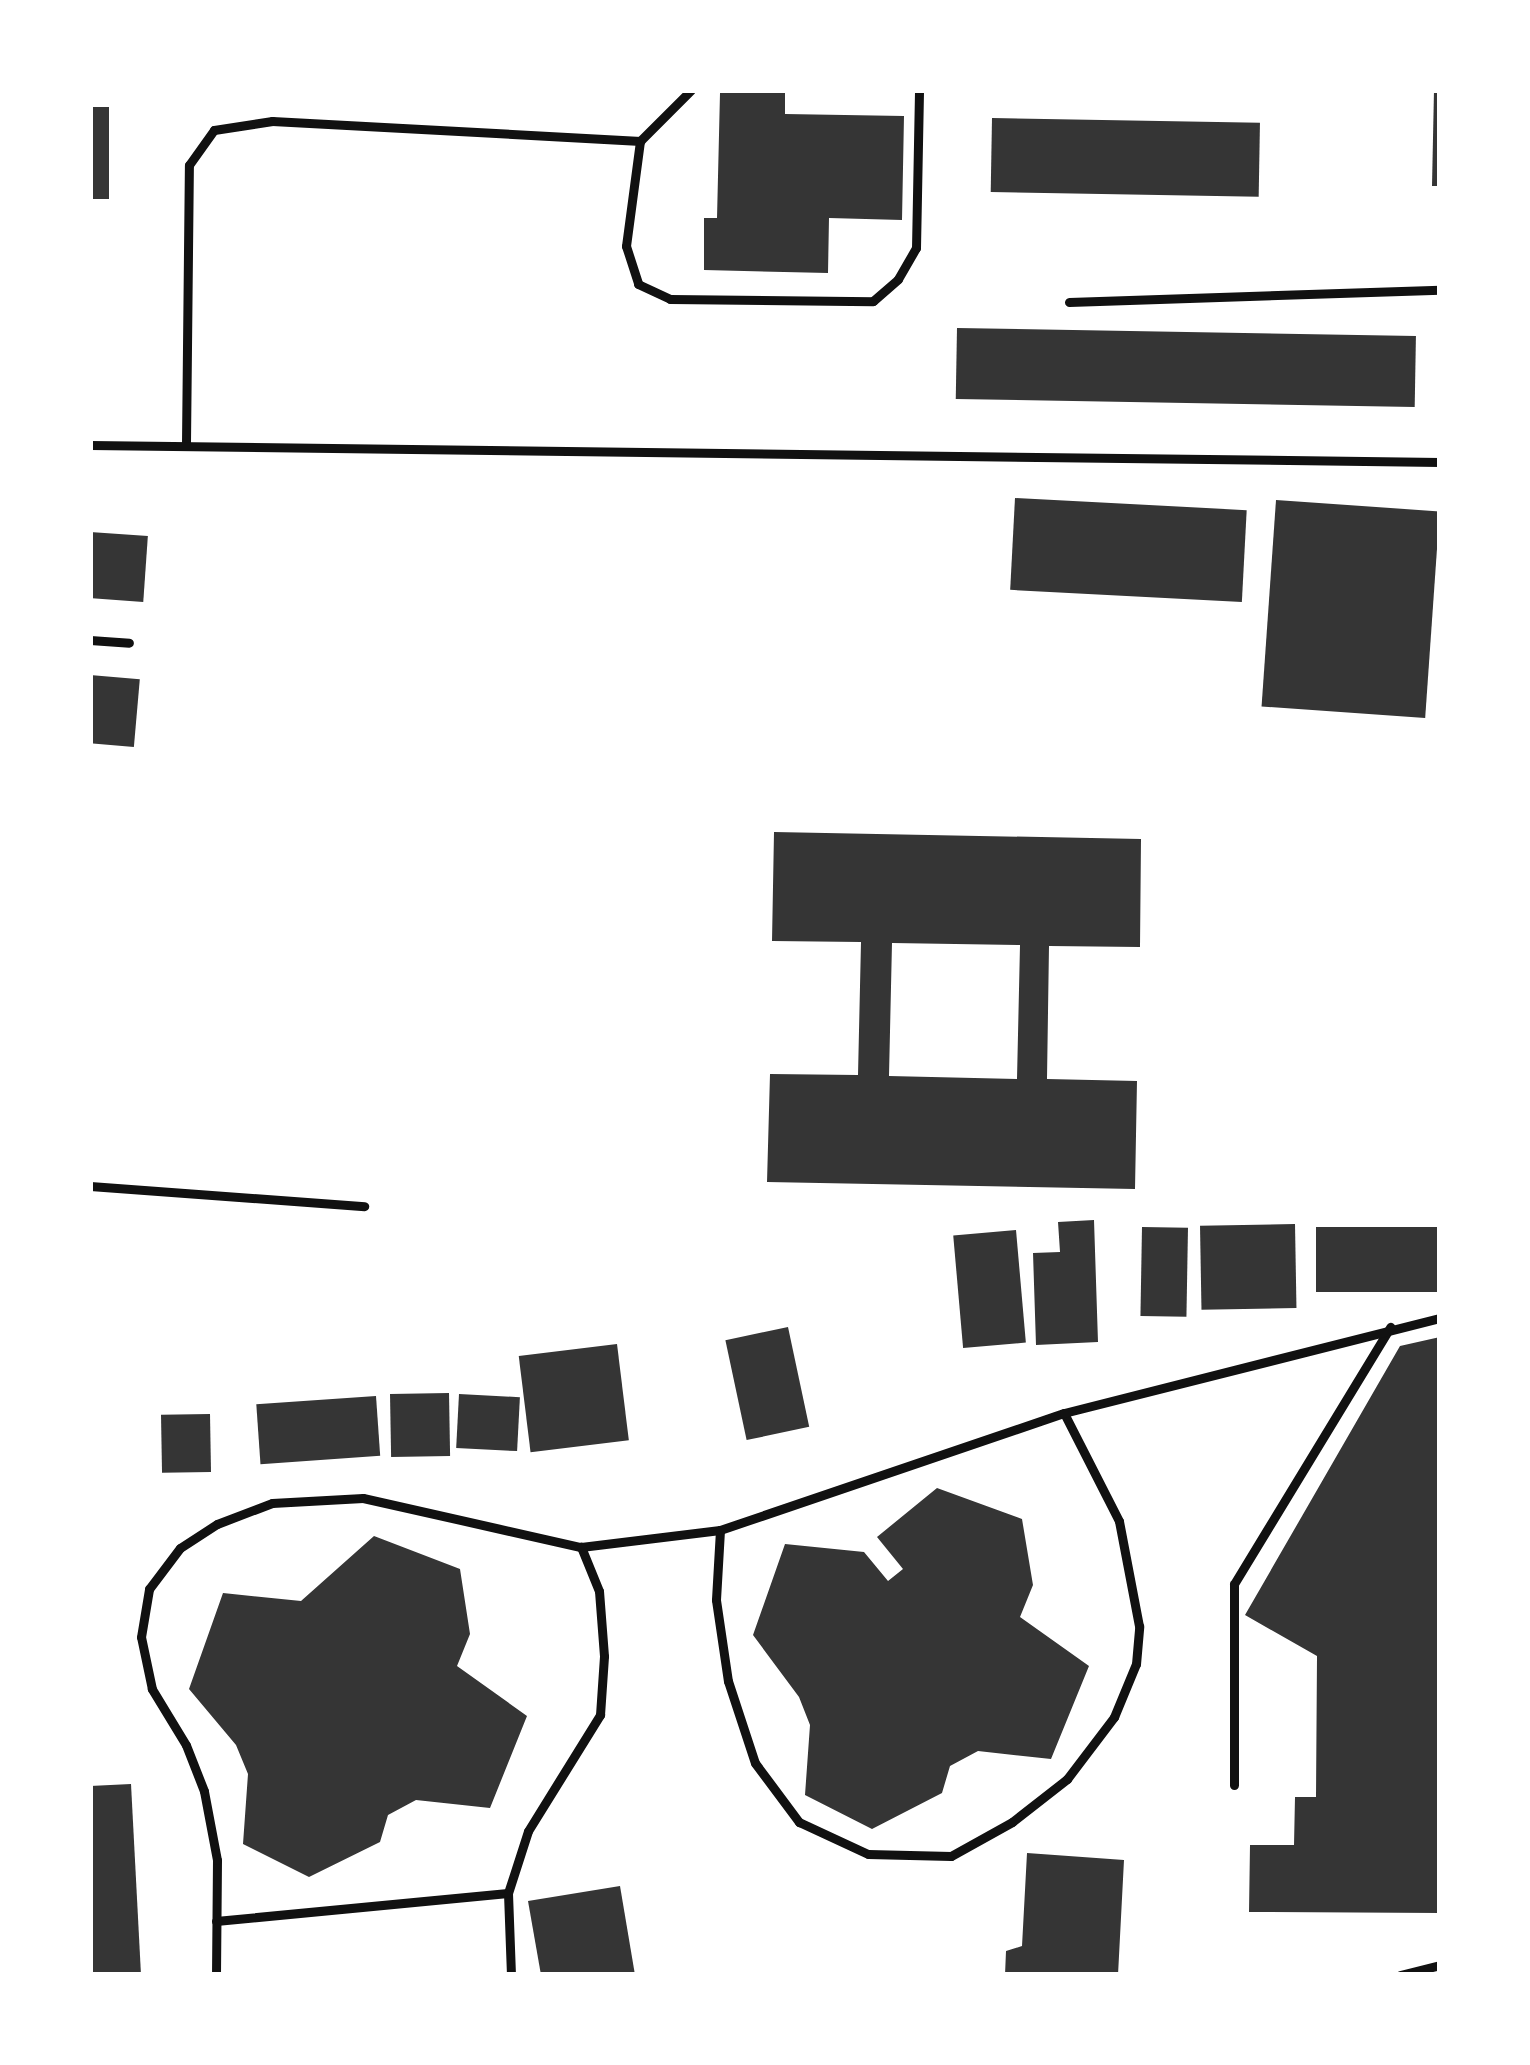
<!DOCTYPE html>
<html>
<head>
<meta charset="utf-8">
<style>
	body { margin:0 }
	#map { position:relative; width:1530px; height:2065px; overflow:hidden; background:#fff; font-family:Georgia,serif }
	div>[style] { position:absolute }
	.building>* { inset:0; background:#353535; transform-origin:0 0 }
	.service>* { height:9px; margin:-4.5px; padding:0 4.5px; transform-origin:4.5px; border-radius:4.5px; background:#111 }
	span { translate:-50% -50%; white-space:nowrap; text-align:center; line-height:1.15; -webkit-text-stroke:9px #fff; paint-order:stroke }
	.frame { position:absolute; inset:0; border:93px solid #fff; pointer-events:none }
</style>
</head>
<body>
<div id="map">
	<div class="building">
		<i style="clip-path:polygon(1434px 90px,1440px 90px,1440px 186px,1432px 186px)"></i>
		<i style="clip-path:polygon(720px 93px,785px 93px,785px 114px,904px 116px,902px 220px,829px 218px,828px 273px,704px 270px,704px 218px,717px 218px)"></i>
		<i style="left:90px;top:107px;width:19px;height:92px"></i>
		<i style="left:992px;top:118px;width:268px;height:74px;rotate:1deg"></i>
		<i style="left:957px;top:328px;width:459px;height:71px;rotate:1deg"></i>
		<i style="left:1015px;top:498px;width:232px;height:92px;rotate:3deg"></i>
		<i style="left:1276px;top:500px;width:164px;height:207px;rotate:4deg"></i>
		<i style="left:90px;top:532px;width:58px;height:66px;rotate:4deg"></i>
		<i style="left:90px;top:675px;width:50px;height:68px;rotate:5deg"></i>
		<i style="clip-path:polygon(evenodd,774px 832px,1141px 839px,1140px 947px,1049px 946px,1047px 1079px,1137px 1081px,1135px 1189px,767px 1182px,770px 1074px,858px 1075px,861px 942px,772px 941px,774px 832px,892px 943px,1020px 945px,1017px 1079px,889px 1076px,892px 943px)"></i>
		<i style="clip-path:polygon(1094px 1220px,1098px 1342px,1036px 1345px,1033px 1253px,1060px 1252px,1058px 1222px)"></i>
		<i style="left:1295px;top:1224px;width:84px;height:95px;rotate:89deg"></i>
		<i style="left:1142px;top:1227px;width:46px;height:89px;rotate:1deg"></i>
		<i style="left:1440px;top:1227px;width:65px;height:124px;rotate:90deg"></i>
		<i style="left:1016px;top:1230px;width:113px;height:63px;rotate:85deg"></i>
		<i style="left:788px;top:1327px;width:102px;height:64px;rotate:78deg"></i>
		<i style="clip-path:polygon(1440px 1337px,1440px 1913px,1249px 1912px,1250px 1845px,1294px 1845px,1295px 1797px,1316px 1797px,1317px 1656px,1245px 1615px,1400px 1346px)"></i>
		<i style="left:617px;top:1344px;width:97px;height:99px;rotate:83deg"></i>
		<i style="left:449px;top:1393px;width:63px;height:59px;rotate:89deg"></i>
		<i style="left:459px;top:1394px;width:61px;height:54px;rotate:3deg"></i>
		<i style="left:376px;top:1396px;width:60px;height:120px;rotate:86deg"></i>
		<i style="left:210px;top:1414px;width:58px;height:49px;rotate:89deg"></i>
		<i style="clip-path:polygon(937px 1488px,1022px 1519px,1033px 1585px,1020px 1617px,1089px 1666px,1051px 1759px,978px 1751px,950px 1766px,942px 1793px,872px 1829px,805px 1795px,810px 1725px,799px 1697px,753px 1635px,785px 1544px,864px 1552px,888px 1581px,903px 1569px,877px 1537px)"></i>
		<i style="clip-path:polygon(374px 1536px,460px 1569px,470px 1634px,457px 1666px,527px 1716px,490px 1808px,416px 1800px,388px 1815px,380px 1842px,309px 1877px,243px 1844px,248px 1774px,236px 1745px,189px 1689px,223px 1593px,301px 1601px)"></i>
		<i style="clip-path:polygon(131px 1784px,141px 1975px,90px 1975px,90px 1786px)"></i>
		<i style="clip-path:polygon(1027px 1853px,1124px 1860px,1118px 1975px,1005px 1975px,1006px 1951px,1022px 1946px)"></i>
		<i style="clip-path:polygon(620px 1886px,635px 1975px,541px 1975px,528px 1901px)"></i>
	</div>
	<div class="service">
		<i style="left:640px;top:141px;width:106px;rotate:97.6deg"></i>
		<i style="left:626px;top:246px;width:40px;rotate:72deg"></i>
		<i style="left:638px;top:284px;width:35px;rotate:25deg"></i>
		<i style="left:670px;top:299px;width:203px;rotate:0.6deg"></i>
		<i style="left:873px;top:301px;width:33px;rotate:-41deg"></i>
		<i style="left:898px;top:279px;width:36px;rotate:-60deg"></i>
		<i style="left:916px;top:248px;width:158px;rotate:-88.9deg"></i>
		<i style="left:1069px;top:302px;width:371px;rotate:-1.9deg"></i>
		<i style="left:186px;top:443px;width:278px;rotate:-89.4deg"></i>
		<i style="left:189px;top:165px;width:43px;rotate:-54.5deg"></i>
		<i style="left:214px;top:130px;width:59px;rotate:-8.8deg"></i>
		<i style="left:272px;top:121px;width:369px;rotate:3.1deg"></i>
		<i style="left:640px;top:141px;width:72px;rotate:-45deg"></i>
		<i style="left:90px;top:445px;width:1350px;rotate:0.72deg"></i>
		<i style="left:90px;top:640px;width:39px;rotate:4deg"></i>
		<i style="left:90px;top:1186px;width:275px;rotate:4.2deg"></i>
		<i style="left:720px;top:1530px;width:70px;rotate:93.3deg"></i>
		<i style="left:716px;top:1600px;width:82px;rotate:81.6deg"></i>
		<i style="left:728px;top:1681px;width:86px;rotate:71.8deg"></i>
		<i style="left:755px;top:1763px;width:74px;rotate:53.3deg"></i>
		<i style="left:799px;top:1822px;width:76px;rotate:24.9deg"></i>
		<i style="left:868px;top:1854px;width:83px;rotate:1.4deg"></i>
		<i style="left:951px;top:1856px;width:70px;rotate:-29.1deg"></i>
		<i style="left:1012px;top:1822px;width:70px;rotate:-38deg"></i>
		<i style="left:1067px;top:1779px;width:78px;rotate:-52.8deg"></i>
		<i style="left:1114px;top:1717px;width:57px;rotate:-67.5deg"></i>
		<i style="left:1136px;top:1664px;width:38px;rotate:-85deg"></i>
		<i style="left:1139px;top:1626px;width:107px;rotate:-100.8deg"></i>
		<i style="left:1119px;top:1521px;width:121px;rotate:-117deg"></i>
		<i style="left:1234px;top:1785px;width:201px;rotate:-90deg"></i>
		<i style="left:1234px;top:1584px;width:301px;rotate:-58.7deg"></i>
		<i style="left:216px;top:1921px;width:293px;rotate:-5.5deg"></i>
		<i style="left:216px;top:1975px;width:115px;rotate:-89.5deg"></i>
		<i style="left:217px;top:1860px;width:70px;rotate:-100.7deg"></i>
		<i style="left:204px;top:1791px;width:49px;rotate:-111.4deg"></i>
		<i style="left:186px;top:1745px;width:66px;rotate:-121.3deg"></i>
		<i style="left:152px;top:1689px;width:53px;rotate:-101.9deg"></i>
		<i style="left:141px;top:1637px;width:49px;rotate:-80.5deg"></i>
		<i style="left:149px;top:1589px;width:51px;rotate:-52.9deg"></i>
		<i style="left:180px;top:1548px;width:44px;rotate:-33deg"></i>
		<i style="left:217px;top:1524px;width:59px;rotate:-20.9deg"></i>
		<i style="left:272px;top:1503px;width:91px;rotate:-3.1deg"></i>
		<i style="left:363px;top:1498px;width:223px;rotate:12.7deg"></i>
		<i style="left:581px;top:1547px;width:140px;rotate:-7deg"></i>
		<i style="left:720px;top:1530px;width:363px;rotate:-18.8deg"></i>
		<i style="left:1064px;top:1413px;width:388px;rotate:-14.2deg"></i>
		<i style="left:511px;top:1975px;width:82px;rotate:-92.1deg"></i>
		<i style="left:508px;top:1893px;width:65px;rotate:-72.1deg"></i>
		<i style="left:528px;top:1831px;width:137px;rotate:-58.2deg"></i>
		<i style="left:600px;top:1715px;width:59px;rotate:-86.1deg"></i>
		<i style="left:604px;top:1656px;width:65px;rotate:-94.4deg"></i>
		<i style="left:599px;top:1591px;width:48px;rotate:-112.2deg"></i>
		<i style="left:1400px;top:1975px;width:41px;rotate:-14deg"></i>
	</div>
	<div class="frame"></div>
</div>
</body>
</html>
